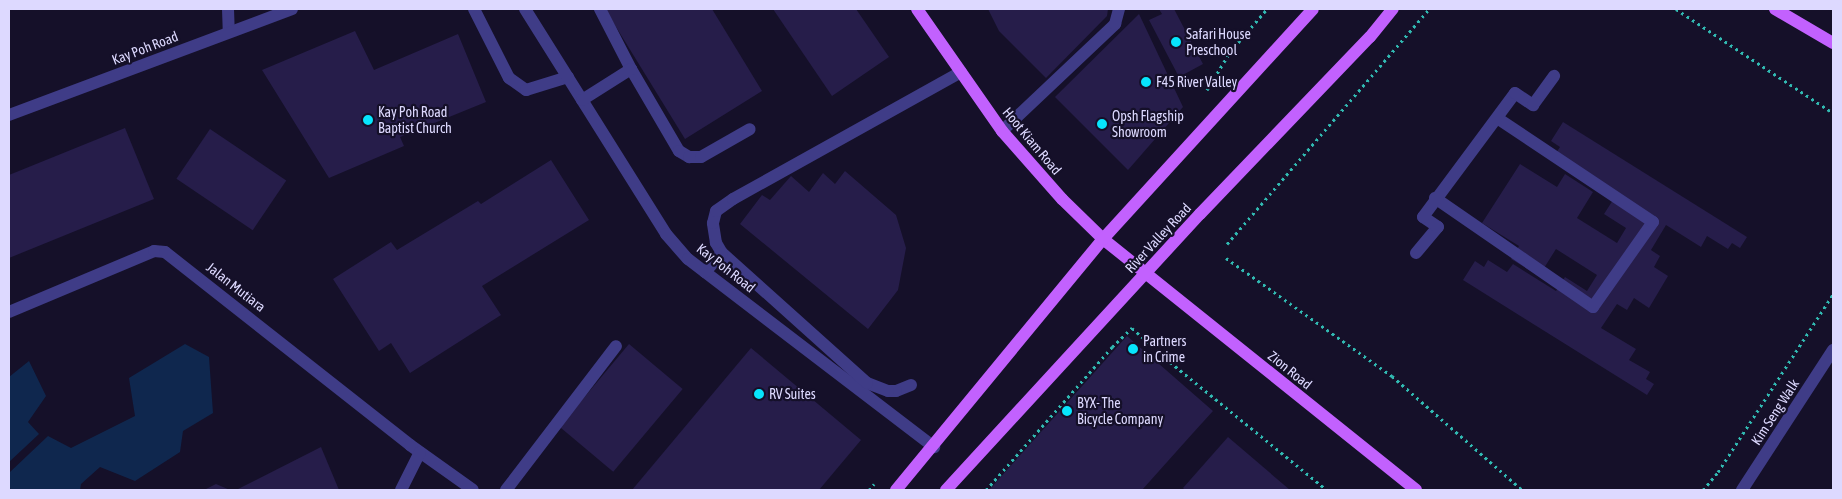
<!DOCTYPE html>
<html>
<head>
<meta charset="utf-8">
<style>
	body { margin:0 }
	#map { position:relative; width:1842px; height:499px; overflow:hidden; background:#151029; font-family:"Asap Condensed",sans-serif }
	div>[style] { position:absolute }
	.water>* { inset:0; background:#0f274e }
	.building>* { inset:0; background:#261d4a; transform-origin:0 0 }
	.path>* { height:3px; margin-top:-1.5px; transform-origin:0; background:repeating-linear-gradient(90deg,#31bab2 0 2.5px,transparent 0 6.5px) }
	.minor>* { height:12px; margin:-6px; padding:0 6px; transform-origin:6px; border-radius:6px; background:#3f3c87 }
	.major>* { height:12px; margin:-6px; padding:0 6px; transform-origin:6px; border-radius:6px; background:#c261fe }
	.dots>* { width:14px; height:14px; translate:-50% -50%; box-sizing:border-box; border:2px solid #151029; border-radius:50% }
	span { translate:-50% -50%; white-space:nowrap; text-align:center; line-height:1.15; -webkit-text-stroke:4.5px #151029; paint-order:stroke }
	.poi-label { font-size:14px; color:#ddd9ff }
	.left { translate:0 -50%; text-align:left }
	.street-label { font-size:14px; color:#ddd9ff }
	.frame { position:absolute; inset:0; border:10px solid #ddd9ff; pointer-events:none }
</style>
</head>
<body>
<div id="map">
	<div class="water">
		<i style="clip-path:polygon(185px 344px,209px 357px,213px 413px,183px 431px,180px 452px,135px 481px,100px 467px,81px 484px,80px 490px,11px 490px,9px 486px,9px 473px,48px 436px,71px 448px,135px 416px,129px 378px)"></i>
		<i style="clip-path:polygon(29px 361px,46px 396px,28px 422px,39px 434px,9px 462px,9px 377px)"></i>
	</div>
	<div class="building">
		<i style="clip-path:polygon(605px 9px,712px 9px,762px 91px,685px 139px)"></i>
		<i style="clip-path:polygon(773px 9px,856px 9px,889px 57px,832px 96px)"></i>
		<i style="clip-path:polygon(988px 9px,1108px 9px,1107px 16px,1046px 78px,999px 31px)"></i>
		<i style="clip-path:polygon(1159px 9px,1174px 9px,1203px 64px,1179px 77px,1149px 20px,1162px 14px)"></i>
		<i style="clip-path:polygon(1139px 14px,1183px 107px,1128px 170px,1055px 97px)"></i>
		<i style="clip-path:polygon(355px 31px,374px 70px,458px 34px,486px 102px,400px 137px,404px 146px,329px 178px,262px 70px)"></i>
		<i style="clip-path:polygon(1563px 122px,1747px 237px,1740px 248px,1732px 243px,1728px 249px,1707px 236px,1701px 247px,1666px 225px,1651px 250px,1660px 256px,1654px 267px,1668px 276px,1649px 308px,1634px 298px,1627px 310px,1617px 304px,1601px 328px,1636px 349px,1629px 360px,1650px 372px,1646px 379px,1654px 384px,1647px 395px,1463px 280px,1475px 261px,1484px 267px,1488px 260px,1507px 272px,1513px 264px,1556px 291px,1565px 277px,1587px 291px,1597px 275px,1556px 249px,1539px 276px,1511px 259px,1519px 246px,1482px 223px,1520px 164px,1557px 187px,1565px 174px,1593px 192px,1577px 218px,1617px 243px,1626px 228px,1604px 214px,1613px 200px,1556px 153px,1560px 147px,1551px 141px)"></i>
		<i style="clip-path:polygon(125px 128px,154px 199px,9px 258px,9px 175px)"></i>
		<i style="left:210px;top:129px;width:92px;height:60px;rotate:34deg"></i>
		<i style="clip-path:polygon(551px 160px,589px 220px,482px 286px,501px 315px,410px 373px,391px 343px,379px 351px,333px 279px,391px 242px,397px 250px,478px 201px,481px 204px)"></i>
		<i style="clip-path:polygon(845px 171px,896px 215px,906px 248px,898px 290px,868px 329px,740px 224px,762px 195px,770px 200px,791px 176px,809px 192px,823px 173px,835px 184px)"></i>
		<i style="clip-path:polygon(1127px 336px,1213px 411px,1193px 433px,1142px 490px,989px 490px)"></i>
		<i style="left:629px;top:344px;width:70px;height:108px;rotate:40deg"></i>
		<i style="clip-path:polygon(751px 348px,861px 440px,819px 490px,632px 490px)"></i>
		<i style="clip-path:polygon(1228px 437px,1290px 490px,1185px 490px,1183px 488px)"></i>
		<i style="clip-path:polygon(321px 447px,339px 490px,236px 490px)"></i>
		<i style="clip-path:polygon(216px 484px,230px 490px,204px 490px)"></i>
	</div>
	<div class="path">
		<i style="left:1676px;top:9px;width:188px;rotate:33.5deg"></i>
		<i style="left:1207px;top:90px;width:44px;rotate:-58.8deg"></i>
		<i style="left:1230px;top:52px;width:57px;rotate:-49.3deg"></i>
		<i style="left:1227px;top:244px;width:310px;rotate:-49.3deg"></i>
		<i style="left:1226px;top:258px;width:204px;rotate:35.4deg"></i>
		<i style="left:1392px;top:376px;width:173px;rotate:41.2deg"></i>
		<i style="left:869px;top:490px;width:8px;rotate:-50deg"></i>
		<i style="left:986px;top:490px;width:191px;rotate:-48.6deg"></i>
		<i style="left:1112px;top:347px;width:28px;rotate:-44deg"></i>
		<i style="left:1132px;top:328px;width:51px;rotate:41.8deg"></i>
		<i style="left:1170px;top:362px;width:203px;rotate:39.2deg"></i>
		<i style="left:1703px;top:490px;width:23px;rotate:-50deg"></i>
		<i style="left:1718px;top:472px;width:212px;rotate:-57.1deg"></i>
	</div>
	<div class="minor">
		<i style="left:228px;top:9px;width:23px;rotate:88deg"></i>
		<i style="left:474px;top:9px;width:77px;rotate:63.1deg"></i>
		<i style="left:509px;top:78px;width:21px;rotate:35deg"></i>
		<i style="left:526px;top:90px;width:44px;rotate:-17.2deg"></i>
		<i style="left:525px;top:9px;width:266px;rotate:57.9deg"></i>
		<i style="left:666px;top:234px;width:33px;rotate:49deg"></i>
		<i style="left:688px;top:259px;width:310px;rotate:37.4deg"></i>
		<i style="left:600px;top:9px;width:68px;rotate:62.7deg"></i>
		<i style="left:631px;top:69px;width:95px;rotate:59.7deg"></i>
		<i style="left:679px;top:151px;width:12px;rotate:31deg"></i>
		<i style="left:689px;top:157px;width:12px"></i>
		<i style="left:701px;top:157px;width:56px;rotate:-29.7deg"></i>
		<i style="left:582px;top:100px;width:58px;rotate:-32.3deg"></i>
		<i style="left:9px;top:115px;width:302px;rotate:-20.5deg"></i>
		<i style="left:1002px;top:131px;width:156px;rotate:-43.4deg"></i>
		<i style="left:1115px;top:24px;width:16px;rotate:-75deg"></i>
		<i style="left:1435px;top:198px;width:192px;rotate:34.6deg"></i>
		<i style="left:1593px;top:307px;width:104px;rotate:-54.8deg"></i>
		<i style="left:1653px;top:222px;width:187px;rotate:-146.3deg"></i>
		<i style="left:1416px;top:253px;width:34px;rotate:-50deg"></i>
		<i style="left:1438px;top:227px;width:18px;rotate:-146deg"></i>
		<i style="left:1423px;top:217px;width:154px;rotate:-53.4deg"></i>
		<i style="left:1515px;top:93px;width:22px;rotate:34deg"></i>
		<i style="left:1533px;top:105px;width:36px;rotate:-54deg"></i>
		<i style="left:705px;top:272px;width:25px;rotate:-48deg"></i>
		<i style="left:9px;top:312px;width:157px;rotate:-22.8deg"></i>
		<i style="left:154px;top:251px;width:11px;rotate:5deg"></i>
		<i style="left:165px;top:252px;width:312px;rotate:38.2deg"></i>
		<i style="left:410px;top:445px;width:77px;rotate:35.5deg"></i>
		<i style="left:911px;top:385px;width:16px;rotate:158deg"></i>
		<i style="left:896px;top:391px;width:8px;rotate:180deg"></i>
		<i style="left:888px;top:391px;width:22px;rotate:-159deg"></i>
		<i style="left:867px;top:383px;width:195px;rotate:-138.1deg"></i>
		<i style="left:722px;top:253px;width:12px;rotate:-121deg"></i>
		<i style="left:716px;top:243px;width:20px;rotate:-99deg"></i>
		<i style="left:713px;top:223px;width:12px;rotate:-76deg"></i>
		<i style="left:716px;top:211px;width:21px;rotate:-35deg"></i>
		<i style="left:733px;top:199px;width:261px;rotate:-29.1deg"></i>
		<i style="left:401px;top:490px;width:42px;rotate:-63.4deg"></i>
		<i style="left:506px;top:490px;width:181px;rotate:-52.6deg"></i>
		<i style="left:1742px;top:490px;width:167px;rotate:-57deg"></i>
	</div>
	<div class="major">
		<i style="left:917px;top:9px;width:149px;rotate:55.1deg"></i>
		<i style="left:1002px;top:131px;width:91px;rotate:48.6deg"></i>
		<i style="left:1062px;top:199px;width:57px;rotate:44.3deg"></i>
		<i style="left:1103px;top:239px;width:401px;rotate:38.7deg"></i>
		<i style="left:1775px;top:9px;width:67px;rotate:30.4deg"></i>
		<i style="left:896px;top:490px;width:325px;rotate:-50.5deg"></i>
		<i style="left:1103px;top:239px;width:311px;rotate:-47.6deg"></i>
		<i style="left:946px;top:490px;width:375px;rotate:-47.4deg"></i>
		<i style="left:1200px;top:214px;width:245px;rotate:-46.2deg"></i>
		<i style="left:1370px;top:37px;width:36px;rotate:-51deg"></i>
	</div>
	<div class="dots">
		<i style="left:1176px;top:42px;background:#07e5fd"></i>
		<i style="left:1146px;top:82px;background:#07e5fd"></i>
		<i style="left:368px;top:120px;background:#07e5fd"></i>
		<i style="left:1102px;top:124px;background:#07e5fd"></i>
		<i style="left:1133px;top:349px;background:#07e5fd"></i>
		<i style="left:759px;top:394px;background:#07e5fd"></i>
		<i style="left:1067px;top:411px;background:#07e5fd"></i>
	</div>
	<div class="poi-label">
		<span class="left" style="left:1186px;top:42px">Safari House<br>Preschool</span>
		<span class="left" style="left:1156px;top:82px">F45 River Valley</span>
		<span class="left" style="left:378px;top:120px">Kay Poh Road<br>Baptist Church</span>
		<span class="left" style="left:1112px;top:124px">Opsh Flagship<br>Showroom</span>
		<span class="left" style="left:1143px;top:349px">Partners<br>in Crime</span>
		<span class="left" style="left:769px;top:394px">RV Suites</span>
		<span class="left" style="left:1077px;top:411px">BYX- The<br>Bicycle Company</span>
	</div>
	<div class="street-label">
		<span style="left:145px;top:48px;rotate:-21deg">Kay Poh Road</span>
		<span style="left:1032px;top:141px;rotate:50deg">Hoot Kiam Road</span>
		<span style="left:1158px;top:238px;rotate:-47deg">River Valley Road</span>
		<span style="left:726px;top:268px;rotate:38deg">Kay Poh Road</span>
		<span style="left:236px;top:287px;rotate:38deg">Jalan Mutiara</span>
		<span style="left:1290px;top:370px;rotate:39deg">Zion Road</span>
		<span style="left:1775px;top:412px;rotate:-57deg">Kim Seng Walk</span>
	</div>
	<div class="frame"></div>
</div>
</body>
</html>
